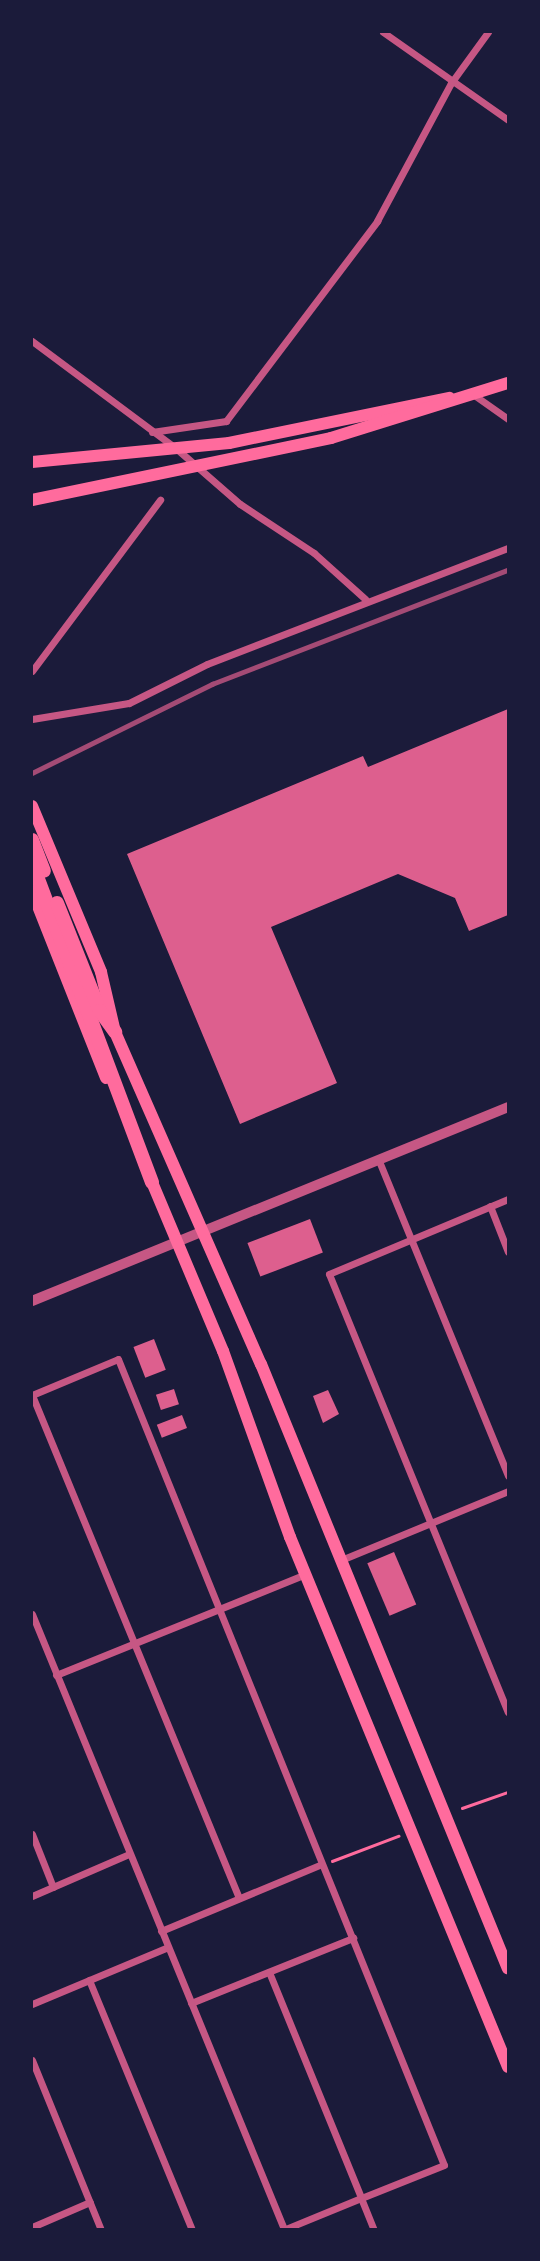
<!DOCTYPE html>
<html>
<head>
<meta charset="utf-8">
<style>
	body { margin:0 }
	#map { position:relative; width:540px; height:2261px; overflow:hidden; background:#1b1b3a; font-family:Raleway,sans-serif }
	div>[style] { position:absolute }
	.building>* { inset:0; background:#dd5f8e; transform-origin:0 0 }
	.path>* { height:2.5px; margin:-1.25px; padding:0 1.25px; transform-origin:1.25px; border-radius:1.25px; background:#ff6b9d }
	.minor>* { height:7px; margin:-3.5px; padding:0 3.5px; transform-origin:3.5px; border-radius:3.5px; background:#c65784 }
	.tertiary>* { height:10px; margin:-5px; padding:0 5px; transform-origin:5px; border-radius:5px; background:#c65784 }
	.primary>* { height:12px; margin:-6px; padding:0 6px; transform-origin:6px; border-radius:6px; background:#ff6b9d }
	.trunk>* { height:12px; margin:-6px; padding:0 6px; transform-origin:6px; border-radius:6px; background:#ff6b9d }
	.motorway>* { height:14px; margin:-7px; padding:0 7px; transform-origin:7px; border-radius:7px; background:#ff6b9d }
	.rail>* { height:4.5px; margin:-2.25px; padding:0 2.25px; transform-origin:2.25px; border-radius:2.25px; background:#a44b75 }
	span { translate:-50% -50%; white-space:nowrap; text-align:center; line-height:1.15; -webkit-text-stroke:5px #1b1b3a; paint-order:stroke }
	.frame { position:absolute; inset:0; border:33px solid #1b1b3a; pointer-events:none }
</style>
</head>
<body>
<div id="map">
	<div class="building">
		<i style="clip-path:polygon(508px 709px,508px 915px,469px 931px,455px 898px,398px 874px,271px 927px,337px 1083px,240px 1124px,127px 854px,363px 756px,368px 767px)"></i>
		<i style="left:310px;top:1219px;width:36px;height:67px;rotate:69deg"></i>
		<i style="left:154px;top:1339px;width:33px;height:22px;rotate:69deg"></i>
		<i style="left:174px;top:1389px;width:16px;height:19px;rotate:72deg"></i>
		<i style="clip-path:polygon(328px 1390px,339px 1414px,323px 1423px,313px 1396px)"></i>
		<i style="left:182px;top:1415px;width:14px;height:27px;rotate:69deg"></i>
		<i style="left:394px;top:1552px;width:57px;height:29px;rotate:67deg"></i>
	</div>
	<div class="path">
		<i style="left:462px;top:1808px;width:49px;rotate:-19.2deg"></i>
		<i style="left:332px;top:1861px;width:71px;rotate:-20.7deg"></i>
	</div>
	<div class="minor">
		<i style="left:383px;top:32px;width:153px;rotate:35.1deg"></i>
		<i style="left:32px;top:341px;width:182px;rotate:36.7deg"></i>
		<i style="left:178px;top:450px;width:82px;rotate:41.1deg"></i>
		<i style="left:240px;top:504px;width:89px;rotate:33.5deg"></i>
		<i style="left:314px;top:553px;width:69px;rotate:42deg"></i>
		<i style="left:474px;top:395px;width:42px;rotate:35.2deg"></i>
		<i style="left:152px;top:432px;width:75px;rotate:-8.5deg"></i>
		<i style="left:226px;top:421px;width:251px;rotate:-52.9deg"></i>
		<i style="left:377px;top:221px;width:157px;rotate:-61.8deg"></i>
		<i style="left:451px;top:83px;width:63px;rotate:-54deg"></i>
		<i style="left:32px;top:671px;width:214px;rotate:-53.2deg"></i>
		<i style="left:32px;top:719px;width:98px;rotate:-9.4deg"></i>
		<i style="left:129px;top:703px;width:87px;rotate:-26.6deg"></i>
		<i style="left:207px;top:664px;width:323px;rotate:-21.1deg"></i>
		<i style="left:379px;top:1161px;width:340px;rotate:67.7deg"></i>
		<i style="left:508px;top:1199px;width:194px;rotate:157.3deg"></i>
		<i style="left:329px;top:1274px;width:473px;rotate:67.8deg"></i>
		<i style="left:490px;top:1206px;width:49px;rotate:68.6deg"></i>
		<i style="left:32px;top:1395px;width:93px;rotate:-22.7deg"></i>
		<i style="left:118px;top:1359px;width:869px;rotate:67.98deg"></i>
		<i style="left:444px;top:2165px;width:89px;rotate:158.3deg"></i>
		<i style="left:361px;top:2198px;width:35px;rotate:68deg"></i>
		<i style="left:32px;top:1395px;width:544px;rotate:67.63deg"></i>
		<i style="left:341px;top:1560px;width:181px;rotate:-22.4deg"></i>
		<i style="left:32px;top:1614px;width:665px;rotate:67.72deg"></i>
		<i style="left:56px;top:1675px;width:270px;rotate:-22deg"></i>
		<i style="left:32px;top:1834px;width:57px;rotate:68.4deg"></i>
		<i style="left:32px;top:1896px;width:106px;rotate:-23.4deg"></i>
		<i style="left:161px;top:1931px;width:174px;rotate:-22.6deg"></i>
		<i style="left:269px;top:1972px;width:244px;rotate:67.8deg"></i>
		<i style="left:361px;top:2198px;width:84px;rotate:157.7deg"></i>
		<i style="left:89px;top:1980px;width:270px;rotate:67.6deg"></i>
		<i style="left:191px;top:2003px;width:175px;rotate:-21.9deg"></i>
		<i style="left:32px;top:2004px;width:147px;rotate:-22.7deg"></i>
		<i style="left:32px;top:2060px;width:183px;rotate:67.9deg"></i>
		<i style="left:32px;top:2227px;width:63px;rotate:-23.3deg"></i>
	</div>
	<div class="tertiary">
		<i style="left:32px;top:1301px;width:514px;rotate:-22.17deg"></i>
	</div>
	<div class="primary">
		<i style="left:32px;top:806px;width:180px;rotate:67.4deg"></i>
		<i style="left:101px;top:972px;width:62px;rotate:76.9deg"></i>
		<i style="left:115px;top:1032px;width:363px;rotate:66.3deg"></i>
		<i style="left:261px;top:1364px;width:653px;rotate:67.79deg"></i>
		<i style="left:32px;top:891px;width:201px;rotate:68.4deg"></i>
		<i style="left:149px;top:1175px;width:191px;rotate:67.2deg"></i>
		<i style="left:223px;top:1351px;width:198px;rotate:70.2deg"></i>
		<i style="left:290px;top:1537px;width:573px;rotate:67.64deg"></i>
	</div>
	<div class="trunk">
		<i style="left:32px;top:462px;width:198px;rotate:-5.5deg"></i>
		<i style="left:229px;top:443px;width:225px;rotate:-11.6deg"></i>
		<i style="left:32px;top:500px;width:305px;rotate:-11.7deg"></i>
		<i style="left:331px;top:438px;width:185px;rotate:-17.3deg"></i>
	</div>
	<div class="motorway">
		<i style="left:32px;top:840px;width:33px;rotate:69deg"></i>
		<i style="left:32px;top:863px;width:341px;rotate:69.4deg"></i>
		<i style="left:57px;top:903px;width:116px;rotate:68.3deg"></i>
		<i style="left:100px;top:1011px;width:26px;rotate:54deg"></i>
	</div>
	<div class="rail">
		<i style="left:32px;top:773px;width:201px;rotate:-26.3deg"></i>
		<i style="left:212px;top:684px;width:317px;rotate:-21.1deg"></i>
	</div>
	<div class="frame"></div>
</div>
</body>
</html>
